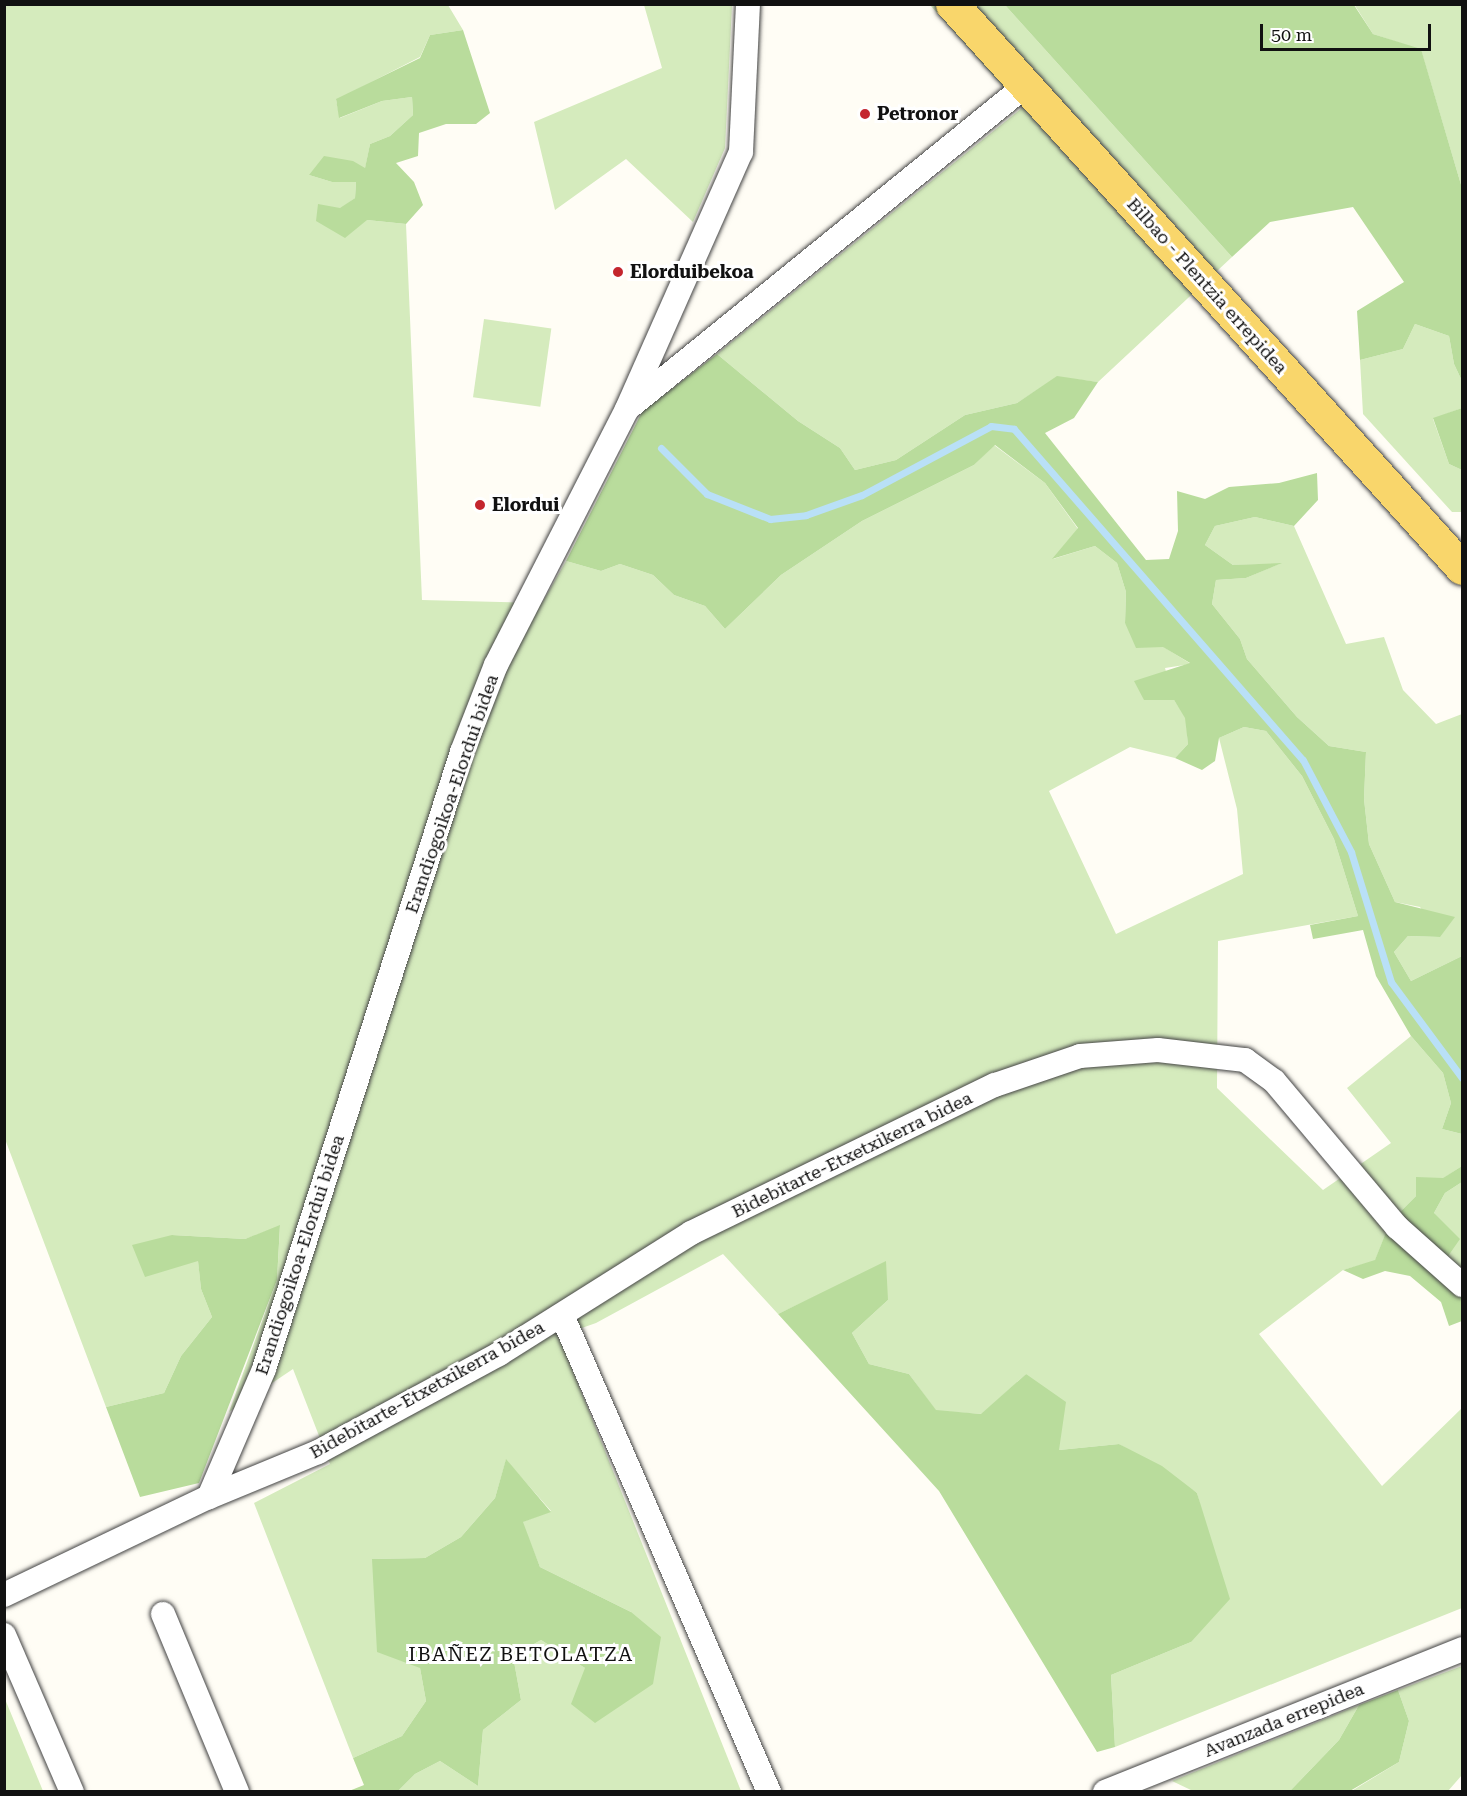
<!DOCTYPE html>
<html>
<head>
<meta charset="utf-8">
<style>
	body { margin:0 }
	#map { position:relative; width:1467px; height:1796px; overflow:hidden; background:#fffdf5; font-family:"Roboto Serif",serif }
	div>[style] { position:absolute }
	.green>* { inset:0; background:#d5ebbd; transform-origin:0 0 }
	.forest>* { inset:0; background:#b9dc9c }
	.stream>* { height:7px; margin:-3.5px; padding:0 3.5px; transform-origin:3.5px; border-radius:3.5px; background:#b9e0f7 }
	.roads { filter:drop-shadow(0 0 2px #444) drop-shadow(0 0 2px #444) }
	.minor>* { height:24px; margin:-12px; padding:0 12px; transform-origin:12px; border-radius:12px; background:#fff }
	.primary>* { height:33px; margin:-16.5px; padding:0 16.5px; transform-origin:16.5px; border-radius:16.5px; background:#f9d66b }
	.dots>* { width:16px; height:16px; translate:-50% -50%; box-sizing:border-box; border:3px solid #fff; border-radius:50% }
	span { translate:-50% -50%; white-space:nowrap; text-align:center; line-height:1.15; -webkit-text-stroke:6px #fff; paint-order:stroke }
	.poi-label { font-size:18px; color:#111; font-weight:700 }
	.left { translate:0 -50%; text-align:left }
	.street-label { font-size:18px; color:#111 }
	.neighbourhood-label { font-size:20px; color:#111; letter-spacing:1.5px }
	.frame { position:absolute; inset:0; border:6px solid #111; pointer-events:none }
	.scale { position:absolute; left:1260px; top:24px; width:171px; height:27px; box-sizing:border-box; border:3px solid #111; border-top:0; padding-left:8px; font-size:18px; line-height:21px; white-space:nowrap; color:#111; -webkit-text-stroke:4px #fff; paint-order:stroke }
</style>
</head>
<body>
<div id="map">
	<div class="green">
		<i style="clip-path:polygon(1354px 4px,1462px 5px,1462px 188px,1421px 50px,1373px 34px)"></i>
		<i style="clip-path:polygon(5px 5px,448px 5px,463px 30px,430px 35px,420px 57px,336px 100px,340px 118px,382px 101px,412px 97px,413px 115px,390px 136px,370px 144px,365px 169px,309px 175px,332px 182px,356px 182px,355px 198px,340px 209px,318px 205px,367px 220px,406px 224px,422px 600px,542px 603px,566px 561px,601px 571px,620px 564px,653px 575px,674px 595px,705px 606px,725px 629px,781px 575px,862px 521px,974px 465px,994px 445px,1045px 483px,1078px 529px,1053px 559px,1095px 546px,1117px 563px,1126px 592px,1125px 623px,1191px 664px,1165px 668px,1174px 700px,1186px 718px,1188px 744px,1175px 758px,1130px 747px,1049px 791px,1116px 934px,1243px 874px,1237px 809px,1219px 738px,1244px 727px,1266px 731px,1302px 776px,1334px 839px,1358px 916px,1218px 941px,1217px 1088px,1323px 1190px,1391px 1143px,1347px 1088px,1411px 1036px,1443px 1073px,1451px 1103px,1442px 1129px,1462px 1134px,1462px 1166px,1416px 1196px,1390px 1222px,1375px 1261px,1343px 1270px,1259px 1334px,1382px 1486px,1462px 1408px,1462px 1608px,1115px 1747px,1111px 1675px,1191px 1642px,1210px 1543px,1197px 1493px,1119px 1444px,1059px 1450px,1026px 1374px,982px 1414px,936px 1411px,909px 1374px,869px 1364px,852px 1333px,888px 1300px,844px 1283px,778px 1314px,723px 1254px,596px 1323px,559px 1336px,741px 1791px,398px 1791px,415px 1774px,440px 1761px,478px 1786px,483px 1730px,521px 1700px,513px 1656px,541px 1640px,585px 1668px,631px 1612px,540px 1567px,522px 1522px,551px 1511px,506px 1460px,495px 1498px,461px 1537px,425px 1558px,372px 1559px,420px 1668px,426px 1701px,402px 1736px,353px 1758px,254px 1503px,330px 1464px,293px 1369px,229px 1412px,277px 1280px,280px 1226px,245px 1239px,172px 1235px,198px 1260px,201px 1289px,212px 1317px,181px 1356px,164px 1393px,106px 1407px,5px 1139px)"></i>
		<i style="clip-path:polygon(644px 5px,732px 5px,725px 148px,693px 222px,626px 159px,555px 210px,534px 122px,662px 68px)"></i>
		<i style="clip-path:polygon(930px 5px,1005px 5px,1232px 257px,1098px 382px,1057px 377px,1017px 403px,965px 415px,896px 460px,855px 470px,840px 448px,798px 421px,717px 354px,1022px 108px)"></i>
		<i style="left:484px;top:319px;width:68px;height:79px;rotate:8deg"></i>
		<i style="clip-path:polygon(1415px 324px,1449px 336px,1454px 364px,1462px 381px,1462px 408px,1433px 419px,1449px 464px,1462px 470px,1462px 512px,1452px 512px,1363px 414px,1360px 360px,1403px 349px)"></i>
		<i style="clip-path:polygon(1255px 517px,1294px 526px,1346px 644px,1384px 637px,1403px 690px,1436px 724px,1462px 714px,1462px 956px,1411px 981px,1394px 952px,1408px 936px,1440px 937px,1420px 907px,1395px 902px,1369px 844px,1364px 799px,1366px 752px,1329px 746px,1297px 717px,1247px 659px,1240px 639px,1212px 604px,1216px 580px,1246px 578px,1279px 564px,1233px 565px,1205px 545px,1215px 526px)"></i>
		<i style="clip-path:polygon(1462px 1182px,1462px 1298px,1434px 1213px,1445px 1193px)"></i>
		<i style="clip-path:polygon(1462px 1666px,1462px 1775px,1448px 1791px,1350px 1792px,1399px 1762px,1409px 1721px,1398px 1690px)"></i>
		<i style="clip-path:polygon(4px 1699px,5px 1699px,43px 1791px,5px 1791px)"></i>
		<i style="clip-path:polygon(1359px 1705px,1339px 1740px,1290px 1791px,1193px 1791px,1172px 1781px)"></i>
	</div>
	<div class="forest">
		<i style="clip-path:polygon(1005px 5px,1354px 5px,1373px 34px,1421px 49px,1462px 188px,1462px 381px,1454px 364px,1449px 336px,1415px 324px,1403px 349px,1360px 360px,1357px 311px,1404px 282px,1353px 207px,1270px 222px,1232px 257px)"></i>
		<i style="clip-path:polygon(463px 30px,490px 113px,476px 124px,446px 124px,419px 133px,418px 156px,396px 163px,414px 182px,423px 205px,406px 224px,367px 220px,345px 238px,316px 221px,318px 204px,340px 208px,355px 198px,356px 182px,332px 182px,309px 175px,324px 156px,353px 161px,365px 168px,370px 144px,390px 136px,413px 115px,412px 97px,382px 101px,339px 118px,336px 99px,420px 58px,430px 35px)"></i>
		<i style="clip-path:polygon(717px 354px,798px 421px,840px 448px,855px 470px,896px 460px,965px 415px,1017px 403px,1057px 376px,1098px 382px,1074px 418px,1045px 433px,1146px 560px,1169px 559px,1178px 531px,1177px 491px,1205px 499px,1229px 487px,1279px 483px,1317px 473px,1318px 500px,1294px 526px,1255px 517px,1215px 526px,1205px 545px,1233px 565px,1282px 563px,1246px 578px,1216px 580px,1212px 604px,1240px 639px,1247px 659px,1297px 717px,1329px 746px,1366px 752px,1364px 799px,1369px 844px,1395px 902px,1455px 917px,1440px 937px,1408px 936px,1394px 952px,1411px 981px,1462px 956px,1462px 1134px,1442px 1129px,1451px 1103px,1443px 1073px,1411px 1036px,1376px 976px,1363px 930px,1313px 939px,1310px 925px,1358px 916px,1334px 839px,1302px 776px,1266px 731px,1244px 727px,1219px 738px,1215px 761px,1202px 770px,1175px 758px,1188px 744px,1185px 718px,1174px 700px,1144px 700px,1134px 681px,1190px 663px,1163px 647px,1136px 648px,1125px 623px,1126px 592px,1117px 563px,1095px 546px,1052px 559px,1078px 528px,1045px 483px,995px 445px,974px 465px,862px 521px,781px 575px,725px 629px,705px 606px,674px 595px,653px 575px,620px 564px,601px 571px,566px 561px,642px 412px)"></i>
		<i style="clip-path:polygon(1462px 408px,1462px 470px,1449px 464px,1433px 418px)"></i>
		<i style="clip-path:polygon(1462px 1166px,1462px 1182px,1445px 1193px,1434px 1213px,1460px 1239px,1439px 1269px,1462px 1298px,1462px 1321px,1449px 1326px,1441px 1302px,1410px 1276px,1385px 1271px,1363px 1279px,1343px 1270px,1375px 1260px,1390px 1222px,1416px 1196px,1416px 1177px,1443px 1178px)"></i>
		<i style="clip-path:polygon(280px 1225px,277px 1280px,199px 1483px,140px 1497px,106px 1407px,164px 1393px,181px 1356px,212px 1317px,201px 1289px,198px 1261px,145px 1277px,132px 1245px,172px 1235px,245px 1239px)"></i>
		<i style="clip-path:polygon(886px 1261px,888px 1300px,852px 1333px,869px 1364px,909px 1374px,936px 1410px,981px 1414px,1026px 1374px,1066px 1402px,1059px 1450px,1119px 1444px,1162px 1466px,1197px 1493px,1230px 1599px,1191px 1642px,1111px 1675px,1115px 1747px,1097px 1752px,939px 1491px,778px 1314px)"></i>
		<i style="clip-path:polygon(506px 1459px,551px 1512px,523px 1522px,540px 1567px,631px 1612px,661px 1637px,653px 1684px,595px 1723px,571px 1704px,585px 1668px,541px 1640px,513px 1656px,521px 1700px,483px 1730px,478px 1786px,440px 1761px,415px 1774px,398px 1791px,349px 1791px,364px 1785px,353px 1758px,402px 1736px,426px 1701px,420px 1668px,377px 1652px,372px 1559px,425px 1558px,461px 1537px,495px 1498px)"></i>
		<i style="clip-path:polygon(1398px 1690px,1409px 1721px,1399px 1762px,1350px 1791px,1290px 1791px,1339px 1740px,1359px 1705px)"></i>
	</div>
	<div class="stream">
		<i style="left:661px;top:448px;width:65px;rotate:45deg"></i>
		<i style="left:707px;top:494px;width:68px;rotate:21.6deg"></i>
		<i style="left:770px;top:519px;width:36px;rotate:-6deg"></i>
		<i style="left:806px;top:515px;width:59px;rotate:-19.7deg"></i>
		<i style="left:862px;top:495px;width:146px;rotate:-28.1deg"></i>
		<i style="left:991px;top:426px;width:23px;rotate:7deg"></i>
		<i style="left:1014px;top:429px;width:439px;rotate:48.9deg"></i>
		<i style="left:1303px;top:760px;width:104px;rotate:62.4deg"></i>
		<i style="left:1351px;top:852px;width:136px;rotate:72.9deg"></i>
		<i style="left:1391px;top:982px;width:119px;rotate:53.5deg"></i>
	</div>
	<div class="roads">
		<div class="minor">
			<i style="left:632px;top:405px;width:506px;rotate:-39.07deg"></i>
			<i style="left:562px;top:1315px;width:520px;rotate:66.54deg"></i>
			<i style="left:209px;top:1497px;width:139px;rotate:-66.7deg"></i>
			<i style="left:264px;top:1369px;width:648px;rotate:-72.21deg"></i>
			<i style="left:462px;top:752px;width:93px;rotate:-68.7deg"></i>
			<i style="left:496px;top:665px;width:288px;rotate:-62.9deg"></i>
			<i style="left:627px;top:409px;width:281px;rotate:-66.1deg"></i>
			<i style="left:741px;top:152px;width:148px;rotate:-87.3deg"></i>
			<i style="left:4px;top:1595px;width:227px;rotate:-25.6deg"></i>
			<i style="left:209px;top:1497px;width:118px;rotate:-22.4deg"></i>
			<i style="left:318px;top:1452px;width:206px;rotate:-28.4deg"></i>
			<i style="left:499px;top:1354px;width:227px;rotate:-32.2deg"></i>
			<i style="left:691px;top:1233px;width:338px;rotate:-26deg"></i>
			<i style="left:995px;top:1085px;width:90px;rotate:-18.8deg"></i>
			<i style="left:1080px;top:1056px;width:78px;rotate:-4.4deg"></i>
			<i style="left:1158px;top:1050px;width:88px;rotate:6.6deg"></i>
			<i style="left:1245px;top:1060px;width:36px;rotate:36deg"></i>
			<i style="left:1274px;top:1081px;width:191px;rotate:49.9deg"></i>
			<i style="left:1397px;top:1227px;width:87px;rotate:41.7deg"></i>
			<i style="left:163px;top:1614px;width:193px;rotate:67.4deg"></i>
			<i style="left:4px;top:1635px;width:171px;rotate:66.6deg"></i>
			<i style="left:1105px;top:1792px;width:385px;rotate:-21.8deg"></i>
		</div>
		<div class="primary">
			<i style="left:952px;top:4px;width:760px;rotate:47.88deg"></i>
		</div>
	</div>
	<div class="dots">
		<i style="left:865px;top:114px;background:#c4262e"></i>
		<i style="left:618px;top:272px;background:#c4262e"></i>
		<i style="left:480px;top:505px;background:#c4262e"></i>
	</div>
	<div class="poi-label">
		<span class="left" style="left:877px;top:114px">Petronor</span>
		<span class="left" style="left:630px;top:272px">Elorduibekoa</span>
		<span class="left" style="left:492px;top:505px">Elordui</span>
	</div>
	<div class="street-label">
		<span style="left:1207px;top:286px;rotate:48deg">Bilbao - Plentzia errepidea</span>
		<span style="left:452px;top:794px;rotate:-71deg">Erandiogoikoa-Elordui bidea</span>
		<span style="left:852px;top:1155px;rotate:-26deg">Bidebitarte-Etxetxikerra bidea</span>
		<span style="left:300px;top:1255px;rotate:-72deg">Erandiogoikoa-Elordui bidea</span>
		<span style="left:427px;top:1390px;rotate:-29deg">Bidebitarte-Etxetxikerra bidea</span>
		<span style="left:1284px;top:1720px;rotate:-22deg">Avanzada errepidea</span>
	</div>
	<div class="neighbourhood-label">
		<span style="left:521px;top:1654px">IBAÑEZ BETOLATZA</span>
	</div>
	<div class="frame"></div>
	<div class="scale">50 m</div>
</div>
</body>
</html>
